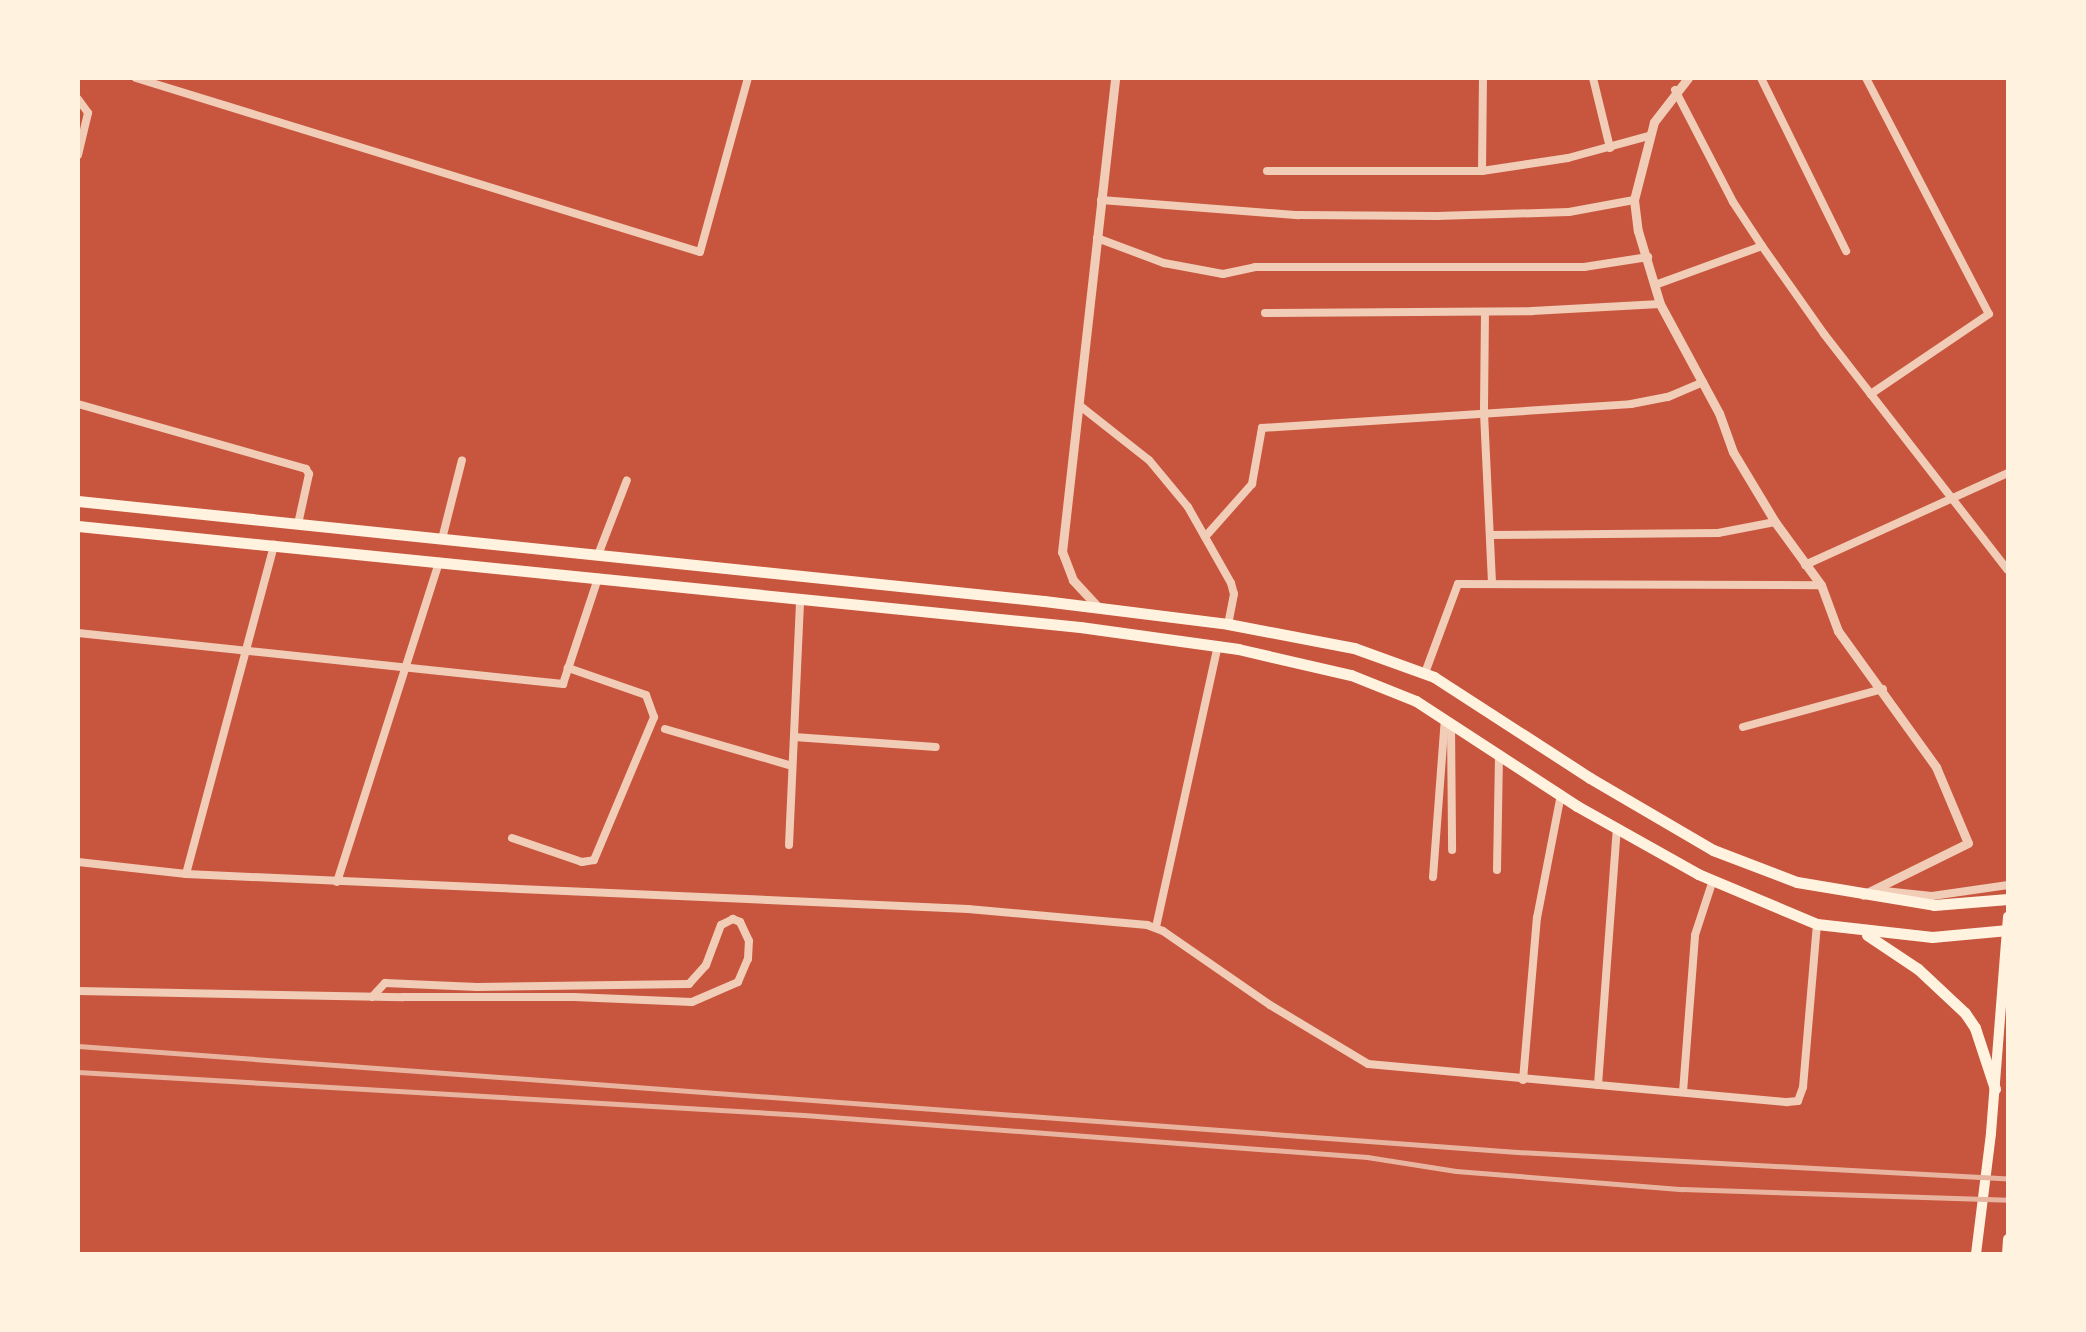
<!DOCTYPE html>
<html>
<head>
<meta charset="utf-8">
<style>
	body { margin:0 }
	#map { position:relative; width:2086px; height:1332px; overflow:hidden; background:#c8553d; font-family:Karla,sans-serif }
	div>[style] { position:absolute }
	.minor>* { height:8px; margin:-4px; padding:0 4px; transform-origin:4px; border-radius:4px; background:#f1ccb7 }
	.tertiary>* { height:9px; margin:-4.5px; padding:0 4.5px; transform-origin:4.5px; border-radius:4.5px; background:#f1ccb7 }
	.secondary>* { height:10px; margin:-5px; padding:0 5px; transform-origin:5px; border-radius:5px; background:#fff3e0 }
	.primary>* { height:11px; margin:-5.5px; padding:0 5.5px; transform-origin:5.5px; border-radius:5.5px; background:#fff3e0 }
	.rail>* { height:5px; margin:-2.5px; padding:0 2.5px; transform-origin:2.5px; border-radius:2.5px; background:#e9b49f }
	span { translate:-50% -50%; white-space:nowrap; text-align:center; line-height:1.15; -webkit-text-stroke:8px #fff3e0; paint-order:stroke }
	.frame { position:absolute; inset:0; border:80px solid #fff3e0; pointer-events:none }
</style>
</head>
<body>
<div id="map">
	<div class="minor">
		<i style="left:136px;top:78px;width:590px;rotate:17.15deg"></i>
		<i style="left:700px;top:252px;width:180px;rotate:-74.6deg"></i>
		<i style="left:1593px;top:78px;width:72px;rotate:76.3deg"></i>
		<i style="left:1761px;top:78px;width:193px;rotate:63.8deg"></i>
		<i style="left:1866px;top:78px;width:266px;rotate:62.5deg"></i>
		<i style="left:1989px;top:314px;width:143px;rotate:145.9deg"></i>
		<i style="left:1675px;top:90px;width:126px;rotate:62.6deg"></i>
		<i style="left:1733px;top:202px;width:53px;rotate:56.6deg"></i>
		<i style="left:1762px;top:246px;width:108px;rotate:54.8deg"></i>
		<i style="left:1824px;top:334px;width:299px;rotate:52.1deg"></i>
		<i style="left:78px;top:99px;width:17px;rotate:54deg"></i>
		<i style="left:88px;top:113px;width:43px;rotate:103.4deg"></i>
		<i style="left:1267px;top:171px;width:215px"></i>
		<i style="left:1482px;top:171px;width:87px;rotate:-8.6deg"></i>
		<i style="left:1568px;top:158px;width:84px;rotate:-15.2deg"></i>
		<i style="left:1482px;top:171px;width:93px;rotate:-89.4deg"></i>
		<i style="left:1101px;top:200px;width:198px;rotate:4.4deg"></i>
		<i style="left:1298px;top:215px;width:139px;rotate:0.4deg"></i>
		<i style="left:1437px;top:216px;width:132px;rotate:-1.7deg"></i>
		<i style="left:1569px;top:212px;width:66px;rotate:-10.5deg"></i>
		<i style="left:1097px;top:238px;width:72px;rotate:20.5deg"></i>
		<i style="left:1164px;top:263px;width:60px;rotate:10.6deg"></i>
		<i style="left:1223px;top:274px;width:33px;rotate:-12deg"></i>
		<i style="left:1255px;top:267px;width:329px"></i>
		<i style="left:1584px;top:267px;width:65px;rotate:-8.9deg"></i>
		<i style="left:1655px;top:285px;width:114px;rotate:-20deg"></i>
		<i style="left:1485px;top:312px;width:101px;rotate:90.6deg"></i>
		<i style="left:1484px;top:413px;width:169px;rotate:87.3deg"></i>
		<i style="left:1265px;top:313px;width:267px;rotate:-0.4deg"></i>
		<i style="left:1532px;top:311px;width:128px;rotate:-3.1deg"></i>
		<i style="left:78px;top:404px;width:237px;rotate:15.9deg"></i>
		<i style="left:306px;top:469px;width:6px;rotate:59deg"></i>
		<i style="left:309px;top:474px;width:51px;rotate:102.4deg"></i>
		<i style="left:1079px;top:405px;width:89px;rotate:38.2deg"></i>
		<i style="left:1149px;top:460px;width:61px;rotate:50.3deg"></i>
		<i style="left:1188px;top:507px;width:87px;rotate:60.5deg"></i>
		<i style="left:1231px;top:583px;width:11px;rotate:75deg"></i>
		<i style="left:1234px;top:594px;width:31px;rotate:101deg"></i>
		<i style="left:1490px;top:535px;width:228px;rotate:-0.5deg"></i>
		<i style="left:1718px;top:533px;width:58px;rotate:-10.9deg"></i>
		<i style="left:1205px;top:537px;width:71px;rotate:-48.4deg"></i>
		<i style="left:1252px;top:484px;width:57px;rotate:-79.9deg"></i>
		<i style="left:1262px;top:428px;width:370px;rotate:-3.7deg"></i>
		<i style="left:1631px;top:404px;width:38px;rotate:-11deg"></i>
		<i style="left:1668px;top:397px;width:38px;rotate:-23deg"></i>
		<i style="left:442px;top:539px;width:81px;rotate:-75.8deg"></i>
		<i style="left:598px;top:555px;width:80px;rotate:-68.9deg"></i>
		<i style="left:1805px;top:565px;width:223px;rotate:-24.4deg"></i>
		<i style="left:78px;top:633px;width:488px;rotate:6deg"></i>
		<i style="left:563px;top:684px;width:112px;rotate:-71.7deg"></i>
		<i style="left:1425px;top:673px;width:95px;rotate:-69.7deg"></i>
		<i style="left:1458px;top:584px;width:363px;rotate:0.2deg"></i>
		<i style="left:1451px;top:724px;width:126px;rotate:89.5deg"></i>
		<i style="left:1743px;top:727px;width:145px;rotate:-15.2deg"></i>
		<i style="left:665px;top:729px;width:132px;rotate:16.2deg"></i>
		<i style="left:794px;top:737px;width:142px;rotate:4deg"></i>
		<i style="left:512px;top:838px;width:74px;rotate:18.9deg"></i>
		<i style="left:582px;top:862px;width:12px;rotate:-9deg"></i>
		<i style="left:594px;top:860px;width:155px;rotate:-67.2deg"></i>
		<i style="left:654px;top:717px;width:23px;rotate:-110deg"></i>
		<i style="left:646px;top:695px;width:83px;rotate:-160.9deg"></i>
		<i style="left:789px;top:845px;width:246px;rotate:-87.4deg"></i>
		<i style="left:78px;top:862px;width:109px;rotate:6.3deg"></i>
		<i style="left:186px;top:874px;width:783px;rotate:2.56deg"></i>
		<i style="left:968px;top:909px;width:180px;rotate:5.1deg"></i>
		<i style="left:1147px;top:925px;width:17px;rotate:21deg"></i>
		<i style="left:1163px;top:931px;width:130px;rotate:34.7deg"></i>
		<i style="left:1270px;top:1005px;width:114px;rotate:31deg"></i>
		<i style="left:1368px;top:1064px;width:421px;rotate:5.2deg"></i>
		<i style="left:1787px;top:1102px;width:11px;rotate:-5deg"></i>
		<i style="left:1798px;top:1101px;width:15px;rotate:-70deg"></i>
		<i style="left:1803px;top:1087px;width:164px;rotate:-85.1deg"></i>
		<i style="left:1497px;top:870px;width:116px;rotate:-89deg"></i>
		<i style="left:186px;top:874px;width:341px;rotate:-75deg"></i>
		<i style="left:1433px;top:877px;width:158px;rotate:-85.7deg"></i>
		<i style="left:337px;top:882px;width:336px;rotate:-72.3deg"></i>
		<i style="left:1884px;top:891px;width:48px;rotate:5.9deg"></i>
		<i style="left:1932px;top:896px;width:77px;rotate:-8.2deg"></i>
		<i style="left:1156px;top:927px;width:288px;rotate:-77.6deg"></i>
		<i style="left:78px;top:991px;width:325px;rotate:1.1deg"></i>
		<i style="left:403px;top:997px;width:171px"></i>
		<i style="left:574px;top:997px;width:118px;rotate:2.4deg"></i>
		<i style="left:692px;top:1002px;width:50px;rotate:-23.5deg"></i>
		<i style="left:738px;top:982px;width:25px;rotate:-67deg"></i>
		<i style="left:748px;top:959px;width:18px;rotate:-87deg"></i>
		<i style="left:749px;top:941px;width:21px;rotate:-115deg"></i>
		<i style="left:740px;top:922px;width:8px;rotate:-157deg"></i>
		<i style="left:733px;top:919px;width:13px;rotate:153deg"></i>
		<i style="left:721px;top:925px;width:43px;rotate:110.6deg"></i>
		<i style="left:706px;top:965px;width:25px;rotate:132deg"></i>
		<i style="left:689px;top:984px;width:212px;rotate:179.2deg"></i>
		<i style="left:477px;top:987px;width:92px;rotate:-177.5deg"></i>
		<i style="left:385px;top:983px;width:19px;rotate:133deg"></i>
		<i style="left:1523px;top:1080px;width:163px;rotate:-85.1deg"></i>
		<i style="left:1537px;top:918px;width:125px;rotate:-79deg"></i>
		<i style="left:1598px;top:1085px;width:258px;rotate:-85.8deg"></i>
		<i style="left:1683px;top:1092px;width:157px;rotate:-85.6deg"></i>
		<i style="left:1695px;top:935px;width:58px;rotate:-71.9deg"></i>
	</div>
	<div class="tertiary">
		<i style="left:1688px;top:78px;width:56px;rotate:127.7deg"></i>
		<i style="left:1654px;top:122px;width:81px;rotate:104.4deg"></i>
		<i style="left:1634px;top:200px;width:31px;rotate:83deg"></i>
		<i style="left:1638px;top:231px;width:76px;rotate:73.2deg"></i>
		<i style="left:1660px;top:304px;width:124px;rotate:61.6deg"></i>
		<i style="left:1719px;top:413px;width:41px;rotate:70.3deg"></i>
		<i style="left:1733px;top:452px;width:82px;rotate:59deg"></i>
		<i style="left:1775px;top:522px;width:78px;rotate:53.9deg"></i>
		<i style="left:1821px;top:585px;width:49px;rotate:69.7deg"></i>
		<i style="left:1838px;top:631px;width:168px;rotate:54.2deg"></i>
		<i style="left:1936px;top:767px;width:82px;rotate:67.2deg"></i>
		<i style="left:1968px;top:843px;width:117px;rotate:153.7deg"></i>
		<i style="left:1098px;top:607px;width:37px;rotate:-133deg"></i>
		<i style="left:1073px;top:580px;width:30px;rotate:-111deg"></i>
		<i style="left:1062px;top:552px;width:477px;rotate:-83.6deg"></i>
	</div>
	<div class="secondary">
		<i style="left:1976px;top:1254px;width:122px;rotate:-82.9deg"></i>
		<i style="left:1991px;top:1133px;width:217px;rotate:-85.5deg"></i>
		<i style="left:2007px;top:1254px;width:15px;rotate:-86deg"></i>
	</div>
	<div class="primary">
		<i style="left:78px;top:501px;width:971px;rotate:5.91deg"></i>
		<i style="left:1044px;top:601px;width:185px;rotate:7.1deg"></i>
		<i style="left:1228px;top:624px;width:128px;rotate:10.8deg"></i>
		<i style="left:1354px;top:648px;width:85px;rotate:19.9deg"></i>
		<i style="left:1434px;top:677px;width:186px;rotate:32.9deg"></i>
		<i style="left:1590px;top:778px;width:143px;rotate:30.3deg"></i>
		<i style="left:1713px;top:850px;width:90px;rotate:20.9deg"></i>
		<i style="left:1797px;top:882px;width:139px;rotate:9.5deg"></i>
		<i style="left:1934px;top:905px;width:74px;rotate:-4.6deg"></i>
		<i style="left:78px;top:526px;width:1007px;rotate:5.76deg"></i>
		<i style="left:1080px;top:627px;width:160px;rotate:7.9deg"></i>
		<i style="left:1238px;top:649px;width:116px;rotate:13deg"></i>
		<i style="left:1351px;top:675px;width:70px;rotate:21.8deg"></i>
		<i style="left:1416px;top:701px;width:192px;rotate:33.1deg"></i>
		<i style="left:1577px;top:806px;width:139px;rotate:29.3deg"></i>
		<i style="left:1698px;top:874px;width:129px;rotate:22.8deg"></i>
		<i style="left:1817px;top:924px;width:116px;rotate:6.4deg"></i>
		<i style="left:1932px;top:937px;width:76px;rotate:-5.3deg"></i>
		<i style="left:1867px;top:935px;width:61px;rotate:33.7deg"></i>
		<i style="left:1918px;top:969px;width:64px;rotate:43.1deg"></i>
		<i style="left:1965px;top:1013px;width:18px;rotate:56deg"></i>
		<i style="left:1975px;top:1028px;width:64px;rotate:71.8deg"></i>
	</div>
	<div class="rail">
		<i style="left:78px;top:1046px;width:1443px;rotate:4.21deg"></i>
		<i style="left:1517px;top:1152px;width:492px;rotate:3.1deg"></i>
		<i style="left:78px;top:1072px;width:727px;rotate:3.39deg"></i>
		<i style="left:804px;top:1115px;width:565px;rotate:4.27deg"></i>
		<i style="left:1367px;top:1157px;width:90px;rotate:8.9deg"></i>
		<i style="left:1456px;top:1171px;width:227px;rotate:4.6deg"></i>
		<i style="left:1682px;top:1189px;width:326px;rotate:1.9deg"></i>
	</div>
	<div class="frame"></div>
</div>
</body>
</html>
